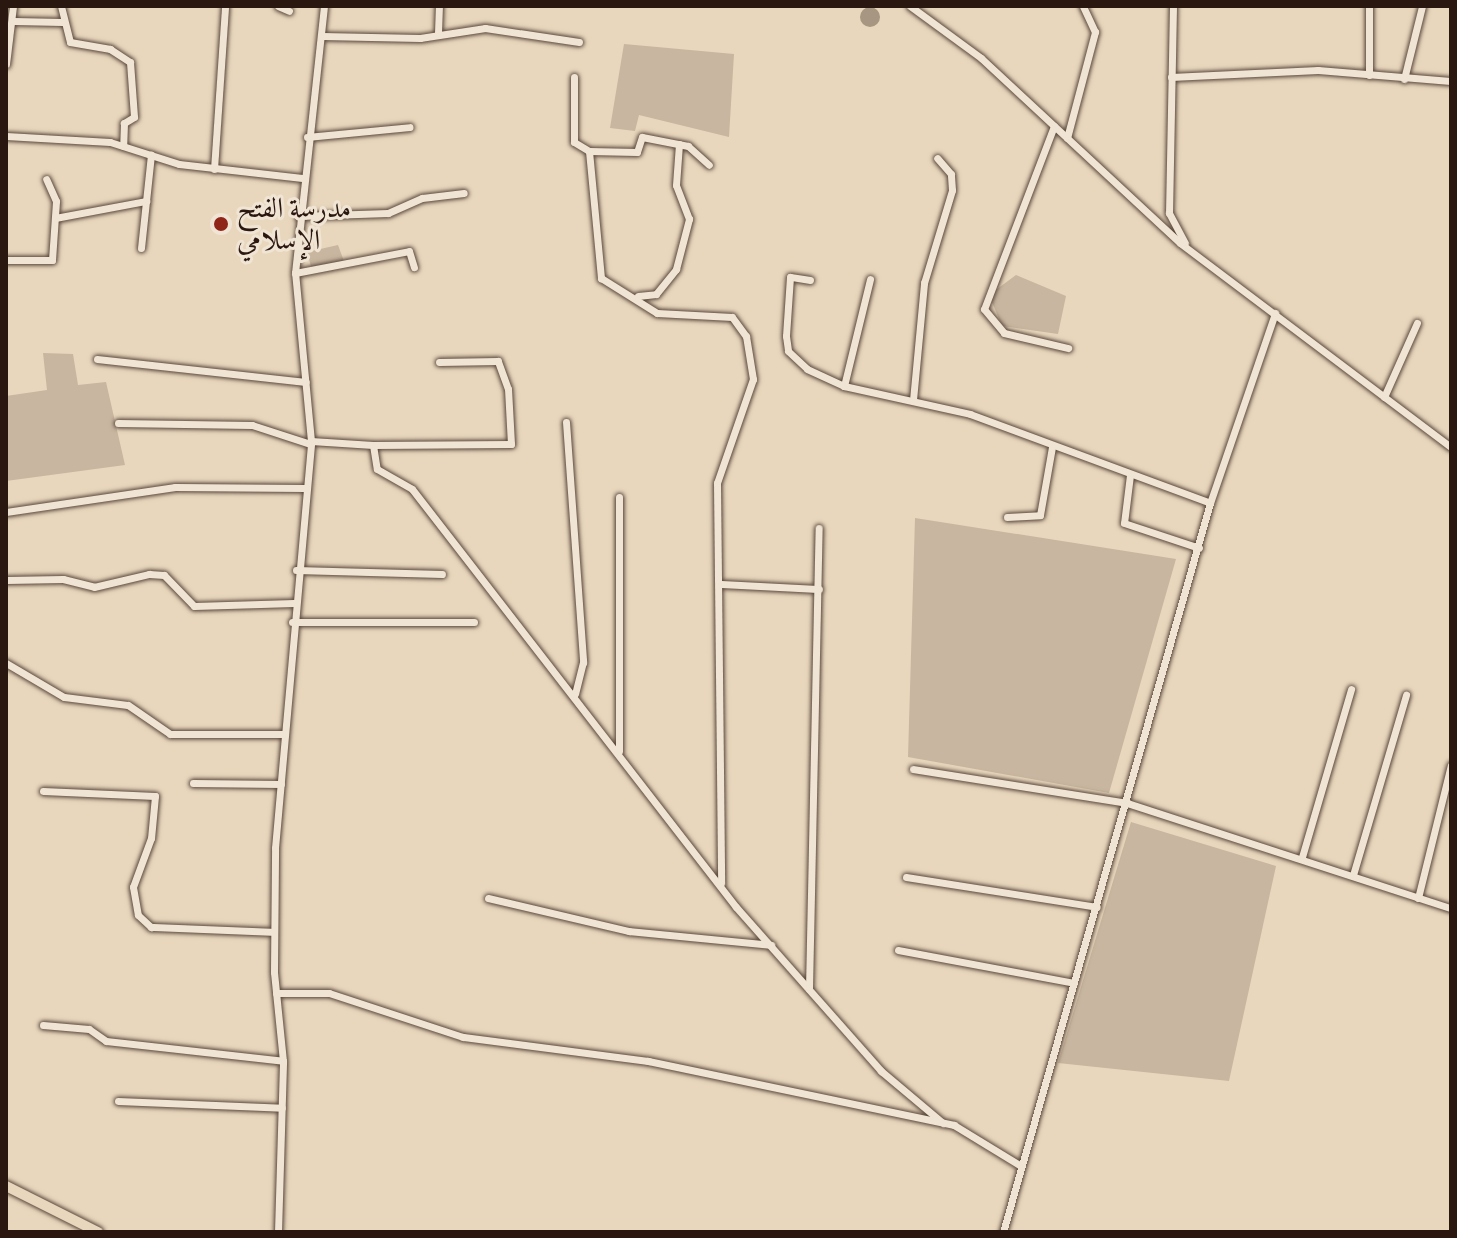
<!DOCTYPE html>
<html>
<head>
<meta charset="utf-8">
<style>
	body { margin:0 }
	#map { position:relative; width:1457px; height:1238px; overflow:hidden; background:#e8d7bd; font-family:"IM FELL Great Primer",Amiri,serif }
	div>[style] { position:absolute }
	.green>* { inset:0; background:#c8b6a0 }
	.water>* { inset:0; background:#a79682 }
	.round { border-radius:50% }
	.roads { filter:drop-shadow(0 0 2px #5a473b) drop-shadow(0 0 2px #5a473b) }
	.minor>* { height:7px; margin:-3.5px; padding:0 3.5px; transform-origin:3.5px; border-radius:3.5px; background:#f0e5d4 }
	.highway>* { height:10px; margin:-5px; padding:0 5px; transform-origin:5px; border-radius:5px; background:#e8d7bd }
	.dots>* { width:22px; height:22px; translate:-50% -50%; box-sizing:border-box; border:4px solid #f0e5d4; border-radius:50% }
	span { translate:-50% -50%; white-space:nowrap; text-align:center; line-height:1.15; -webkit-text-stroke:6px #f0e5d4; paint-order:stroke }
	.poi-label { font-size:28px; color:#2a1710 }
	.left { translate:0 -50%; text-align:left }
	.frame { position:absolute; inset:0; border:8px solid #2a1710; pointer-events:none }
</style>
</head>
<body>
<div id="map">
	<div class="green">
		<i style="clip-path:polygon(624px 44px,734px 54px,729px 137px,639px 115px,635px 131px,610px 128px)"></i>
		<i style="clip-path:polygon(338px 245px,345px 264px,312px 270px,307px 252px)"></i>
		<i style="clip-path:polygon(1016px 275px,1066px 296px,1058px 334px,1002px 326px,989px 295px)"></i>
		<i style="clip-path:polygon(43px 353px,73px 354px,78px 385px,106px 382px,125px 465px,6px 481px,6px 396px,47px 390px)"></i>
		<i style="clip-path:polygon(915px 518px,1176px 559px,1109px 793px,908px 757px)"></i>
		<i style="clip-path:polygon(1131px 822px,1276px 866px,1229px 1081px,1058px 1063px)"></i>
	</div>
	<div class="water">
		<i class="round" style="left:860px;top:7px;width:20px;height:20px"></i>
	</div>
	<div class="roads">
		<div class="minor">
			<i style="left:61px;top:6px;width:37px;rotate:76deg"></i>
			<i style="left:70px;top:42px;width:41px;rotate:9.9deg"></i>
			<i style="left:110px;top:49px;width:24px;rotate:33deg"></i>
			<i style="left:130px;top:62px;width:55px;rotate:85.8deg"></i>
			<i style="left:134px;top:117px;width:12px;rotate:149deg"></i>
			<i style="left:124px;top:123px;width:23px;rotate:92deg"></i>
			<i style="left:278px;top:6px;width:12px;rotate:24deg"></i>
			<i style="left:910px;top:6px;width:88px;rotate:36.2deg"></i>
			<i style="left:981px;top:58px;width:272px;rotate:42.9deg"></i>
			<i style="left:1180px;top:243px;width:339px;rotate:37deg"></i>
			<i style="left:1173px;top:6px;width:207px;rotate:91.1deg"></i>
			<i style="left:1169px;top:213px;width:34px;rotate:62deg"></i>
			<i style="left:14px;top:21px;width:48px;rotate:1.2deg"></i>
			<i style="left:438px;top:33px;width:27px;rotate:-88deg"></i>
			<i style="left:322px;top:36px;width:98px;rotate:1.2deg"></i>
			<i style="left:420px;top:38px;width:66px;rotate:-8.7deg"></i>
			<i style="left:485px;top:28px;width:95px;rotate:8.5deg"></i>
			<i style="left:6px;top:64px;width:58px;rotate:-83.1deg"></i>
			<i style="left:1369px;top:75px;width:69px;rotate:-90deg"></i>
			<i style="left:574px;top:77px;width:65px;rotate:90deg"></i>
			<i style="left:574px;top:142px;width:17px;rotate:31deg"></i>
			<i style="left:589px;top:151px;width:128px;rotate:84.6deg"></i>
			<i style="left:601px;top:278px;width:66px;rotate:32deg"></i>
			<i style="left:657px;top:313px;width:75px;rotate:3.1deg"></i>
			<i style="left:732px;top:317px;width:24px;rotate:54deg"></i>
			<i style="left:746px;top:336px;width:44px;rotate:80.8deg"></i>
			<i style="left:753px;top:379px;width:110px;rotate:109.1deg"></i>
			<i style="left:717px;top:483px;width:400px;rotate:89.4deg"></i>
			<i style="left:1171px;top:77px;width:147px;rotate:-2.7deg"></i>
			<i style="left:1318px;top:70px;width:133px;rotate:4.7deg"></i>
			<i style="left:1404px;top:79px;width:75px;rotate:-76.1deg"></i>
			<i style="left:1054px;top:126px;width:196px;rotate:110.9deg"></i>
			<i style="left:984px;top:309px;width:31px;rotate:50deg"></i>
			<i style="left:1004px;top:333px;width:66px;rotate:13.2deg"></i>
			<i style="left:6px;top:136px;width:104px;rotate:3.3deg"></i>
			<i style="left:110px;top:142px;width:72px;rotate:17.7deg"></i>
			<i style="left:179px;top:164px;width:124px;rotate:6.5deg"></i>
			<i style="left:307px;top:137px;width:103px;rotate:-5.5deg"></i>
			<i style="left:1067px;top:138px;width:110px;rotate:-75.2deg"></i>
			<i style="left:1095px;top:32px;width:29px;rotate:-115deg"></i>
			<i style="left:589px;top:151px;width:48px;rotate:1.2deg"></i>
			<i style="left:637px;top:152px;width:16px;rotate:-72deg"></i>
			<i style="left:642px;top:137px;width:47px;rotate:11.1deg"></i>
			<i style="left:688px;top:146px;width:28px;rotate:42deg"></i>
			<i style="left:214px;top:169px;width:163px;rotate:-86.1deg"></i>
			<i style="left:298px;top:216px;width:90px;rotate:-1.9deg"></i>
			<i style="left:388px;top:213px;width:37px;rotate:-24deg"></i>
			<i style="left:422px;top:198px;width:42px;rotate:-6.8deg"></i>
			<i style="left:55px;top:218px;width:93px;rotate:-10.6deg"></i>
			<i style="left:141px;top:248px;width:94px;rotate:-83.9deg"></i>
			<i style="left:6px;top:260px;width:46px"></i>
			<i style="left:52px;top:260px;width:59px;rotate:-86.1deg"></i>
			<i style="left:56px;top:201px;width:24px;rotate:-114deg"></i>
			<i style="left:295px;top:273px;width:116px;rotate:-10.9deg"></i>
			<i style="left:409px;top:251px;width:17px;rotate:73deg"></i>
			<i style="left:810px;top:280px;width:20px;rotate:-171deg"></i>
			<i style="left:790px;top:277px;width:59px;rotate:93.9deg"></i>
			<i style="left:786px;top:336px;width:15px;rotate:82deg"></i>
			<i style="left:788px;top:351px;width:26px;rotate:43deg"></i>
			<i style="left:807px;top:369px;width:41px;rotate:24.7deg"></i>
			<i style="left:844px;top:386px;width:129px;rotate:12.5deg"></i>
			<i style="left:970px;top:414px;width:256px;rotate:20.3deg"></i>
			<i style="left:638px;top:296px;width:18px;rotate:-6deg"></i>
			<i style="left:656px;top:294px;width:32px;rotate:-51deg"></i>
			<i style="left:676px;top:269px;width:52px;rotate:-75.4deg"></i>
			<i style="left:689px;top:219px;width:36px;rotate:-111deg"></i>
			<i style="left:676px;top:185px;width:41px;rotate:-85.8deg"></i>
			<i style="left:97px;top:359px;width:210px;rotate:6.3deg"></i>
			<i style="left:844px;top:386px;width:110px;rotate:-76.3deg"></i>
			<i style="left:1384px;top:397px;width:81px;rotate:-66deg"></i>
			<i style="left:913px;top:400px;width:118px;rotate:-84.6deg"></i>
			<i style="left:924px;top:283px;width:97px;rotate:-73.2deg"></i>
			<i style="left:952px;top:190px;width:16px;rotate:-94deg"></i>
			<i style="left:951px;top:174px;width:21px;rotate:-131deg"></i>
			<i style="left:566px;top:422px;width:241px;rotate:85.9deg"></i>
			<i style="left:583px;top:662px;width:33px;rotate:104deg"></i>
			<i style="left:118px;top:423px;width:134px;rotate:0.9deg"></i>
			<i style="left:252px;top:425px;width:61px;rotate:18.1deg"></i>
			<i style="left:311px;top:441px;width:62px;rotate:3.7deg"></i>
			<i style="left:373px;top:445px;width:24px;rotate:81deg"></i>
			<i style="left:377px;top:469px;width:40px;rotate:29.7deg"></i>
			<i style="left:412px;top:489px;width:529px;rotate:52.22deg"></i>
			<i style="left:736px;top:907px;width:219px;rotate:48.5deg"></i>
			<i style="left:881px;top:1071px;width:81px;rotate:40deg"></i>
			<i style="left:373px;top:445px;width:138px;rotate:-0.4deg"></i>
			<i style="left:511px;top:444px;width:55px;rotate:-93.1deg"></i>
			<i style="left:508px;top:389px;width:30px;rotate:-110deg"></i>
			<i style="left:498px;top:361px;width:59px;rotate:179deg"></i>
			<i style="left:1130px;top:475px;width:48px;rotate:97.1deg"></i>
			<i style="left:1124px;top:523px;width:79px;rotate:18.4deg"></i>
			<i style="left:619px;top:497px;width:254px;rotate:90deg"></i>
			<i style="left:6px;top:512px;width:171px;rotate:-8.4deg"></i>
			<i style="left:175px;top:487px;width:130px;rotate:0.4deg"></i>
			<i style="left:1007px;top:517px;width:33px;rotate:-3deg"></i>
			<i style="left:1040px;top:515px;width:69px;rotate:-80deg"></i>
			<i style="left:296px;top:570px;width:146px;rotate:1.6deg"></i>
			<i style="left:6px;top:580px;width:57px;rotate:-1deg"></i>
			<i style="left:63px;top:579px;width:32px;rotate:14deg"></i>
			<i style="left:94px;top:587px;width:57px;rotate:-13.3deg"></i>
			<i style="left:149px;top:574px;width:15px;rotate:4deg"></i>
			<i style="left:164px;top:575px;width:43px;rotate:45.9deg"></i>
			<i style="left:194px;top:606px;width:100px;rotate:-1.7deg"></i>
			<i style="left:720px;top:584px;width:99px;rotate:2.9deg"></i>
			<i style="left:292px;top:622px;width:182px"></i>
			<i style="left:6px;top:663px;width:67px;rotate:30.4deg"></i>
			<i style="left:64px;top:697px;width:64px;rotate:7.1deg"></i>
			<i style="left:128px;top:705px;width:51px;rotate:34.6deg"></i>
			<i style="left:170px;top:734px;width:114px"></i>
			<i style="left:913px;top:769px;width:217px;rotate:9deg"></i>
			<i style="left:1127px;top:803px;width:341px;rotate:18deg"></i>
			<i style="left:193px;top:783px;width:88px;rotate:0.7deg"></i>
			<i style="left:43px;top:791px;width:112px;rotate:2.6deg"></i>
			<i style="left:155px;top:796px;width:42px;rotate:95.4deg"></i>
			<i style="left:151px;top:838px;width:52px;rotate:110.2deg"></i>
			<i style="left:133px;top:887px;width:28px;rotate:80deg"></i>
			<i style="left:138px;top:915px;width:18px;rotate:43deg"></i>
			<i style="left:151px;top:927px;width:122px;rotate:2.3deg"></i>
			<i style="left:1302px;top:857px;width:175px;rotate:-73.7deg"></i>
			<i style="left:1353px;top:875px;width:188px;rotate:-73.6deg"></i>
			<i style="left:906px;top:877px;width:193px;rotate:8.9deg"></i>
			<i style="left:488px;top:898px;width:145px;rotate:13.2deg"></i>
			<i style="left:629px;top:931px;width:143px;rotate:5.6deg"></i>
			<i style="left:1418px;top:898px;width:137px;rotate:-76.1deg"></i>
			<i style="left:898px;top:950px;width:179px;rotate:10.6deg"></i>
			<i style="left:809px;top:989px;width:461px;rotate:-88.8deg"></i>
			<i style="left:276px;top:993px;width:53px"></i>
			<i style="left:329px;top:993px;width:141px;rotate:18.2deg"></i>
			<i style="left:463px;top:1037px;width:187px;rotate:7.4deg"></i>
			<i style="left:648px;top:1061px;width:313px;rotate:11.8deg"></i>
			<i style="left:954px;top:1125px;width:79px;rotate:31.5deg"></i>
			<i style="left:43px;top:1025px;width:46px;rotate:5deg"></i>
			<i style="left:89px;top:1029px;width:21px;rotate:35deg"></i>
			<i style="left:106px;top:1041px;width:178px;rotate:6.4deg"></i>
			<i style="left:118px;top:1101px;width:164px;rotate:2.4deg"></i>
			<i style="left:278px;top:1232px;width:171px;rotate:-88.3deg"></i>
			<i style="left:283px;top:1061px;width:89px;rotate:-95.8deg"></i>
			<i style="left:274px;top:972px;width:124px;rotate:-89.5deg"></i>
			<i style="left:275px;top:848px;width:409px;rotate:-84.9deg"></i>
			<i style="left:311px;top:441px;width:169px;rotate:-95.4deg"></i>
			<i style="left:295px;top:273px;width:269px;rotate:-83.8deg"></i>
			<i style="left:1003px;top:1232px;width:758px;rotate:-74.15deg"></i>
			<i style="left:1210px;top:503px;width:201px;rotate:-71.1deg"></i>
		</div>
		<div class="highway">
			<i style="left:6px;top:1186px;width:103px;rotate:26.6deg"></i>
		</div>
	</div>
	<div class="dots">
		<i style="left:221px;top:224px;background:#8f2418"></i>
	</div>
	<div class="poi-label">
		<span class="left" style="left:237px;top:224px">مدرسة الفتح<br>الإسلامي</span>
	</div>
	<div class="frame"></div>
</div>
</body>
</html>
